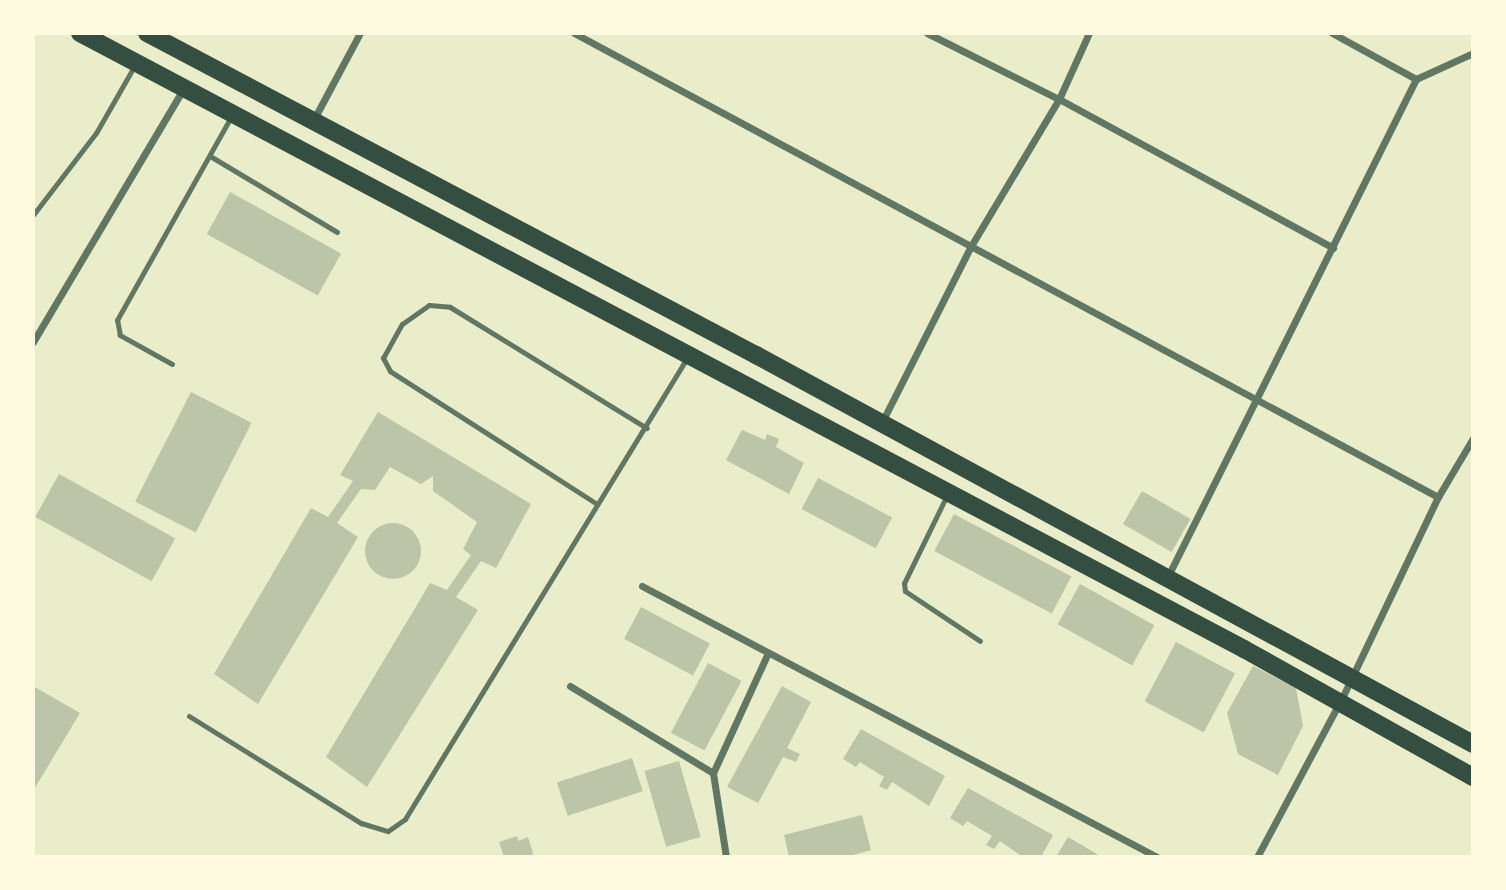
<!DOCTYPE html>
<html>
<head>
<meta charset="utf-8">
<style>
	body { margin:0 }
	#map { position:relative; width:1506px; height:890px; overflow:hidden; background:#e9edc9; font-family:Ubuntu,sans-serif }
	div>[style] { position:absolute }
	.building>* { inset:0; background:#bcc5a7; transform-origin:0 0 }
	.round { border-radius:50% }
	.service>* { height:5px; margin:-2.5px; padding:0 2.5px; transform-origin:2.5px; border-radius:2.5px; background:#617663 }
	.minor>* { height:7px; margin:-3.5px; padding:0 3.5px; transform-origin:3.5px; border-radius:3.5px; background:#617663 }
	.primary>* { height:18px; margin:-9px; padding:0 9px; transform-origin:9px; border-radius:9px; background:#344e41 }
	span { translate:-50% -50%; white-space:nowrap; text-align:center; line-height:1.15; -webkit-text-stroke:5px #fefae0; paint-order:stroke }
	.frame { position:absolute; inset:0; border:35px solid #fefae0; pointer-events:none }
</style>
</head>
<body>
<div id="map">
	<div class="building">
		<i style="left:230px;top:192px;width:127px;height:48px;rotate:29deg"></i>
		<i style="left:191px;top:392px;width:68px;height:123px;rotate:27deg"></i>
		<i style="clip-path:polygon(378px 412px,531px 504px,496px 568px,481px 561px,456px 597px,478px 610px,367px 787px,326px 757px,430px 583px,447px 590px,471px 555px,463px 549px,477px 522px,433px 491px,433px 476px,421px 484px,390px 467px,375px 490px,361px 489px,337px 523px,358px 537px,258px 704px,214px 674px,311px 508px,328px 517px,353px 481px,340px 475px)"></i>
		<i style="clip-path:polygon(742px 430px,765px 440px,767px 434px,779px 439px,776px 447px,804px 463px,789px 494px,726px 460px)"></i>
		<i style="left:59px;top:474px;width:133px;height:49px;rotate:29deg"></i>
		<i style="left:818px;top:478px;width:84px;height:35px;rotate:28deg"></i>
		<i style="left:1142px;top:491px;width:56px;height:38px;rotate:30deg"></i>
		<i style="left:954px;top:514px;width:133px;height:42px;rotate:28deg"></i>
		<i class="round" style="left:365px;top:523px;width:56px;height:56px"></i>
		<i style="left:1080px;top:584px;width:85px;height:46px;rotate:29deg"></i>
		<i style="left:641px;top:607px;width:78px;height:36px;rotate:28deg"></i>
		<i style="left:1176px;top:642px;width:67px;height:67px;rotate:28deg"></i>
		<i style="left:708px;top:663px;width:38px;height:79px;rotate:28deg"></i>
		<i style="clip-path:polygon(1253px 666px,1296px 688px,1303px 726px,1278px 775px,1238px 754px,1227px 713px)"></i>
		<i style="clip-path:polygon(33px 686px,80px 713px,33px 791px)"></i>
		<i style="clip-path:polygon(782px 686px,811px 702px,787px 748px,800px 754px,796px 762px,783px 757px,758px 803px,727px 787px)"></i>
		<i style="clip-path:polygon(861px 729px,945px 776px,929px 806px,892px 782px,887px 790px,879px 786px,884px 777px,860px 762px,856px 767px,843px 759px)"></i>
		<i style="left:632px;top:758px;width:35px;height:79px;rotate:72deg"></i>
		<i style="left:679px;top:761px;width:79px;height:36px;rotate:74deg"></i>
		<i style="clip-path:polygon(968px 788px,1053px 835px,1041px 857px,1023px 857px,1000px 841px,994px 849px,986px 845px,992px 836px,967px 821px,963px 826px,950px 818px)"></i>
		<i style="clip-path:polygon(862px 815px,871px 850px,846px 857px,789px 857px,784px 835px)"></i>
		<i style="clip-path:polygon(517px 836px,518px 841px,528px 837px,534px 857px,504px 857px,499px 842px)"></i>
		<i style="clip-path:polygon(1068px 837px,1102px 857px,1056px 857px)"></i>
	</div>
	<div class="service">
		<i style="left:210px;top:156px;width:148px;rotate:30.9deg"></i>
		<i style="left:33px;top:215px;width:103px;rotate:-52.5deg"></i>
		<i style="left:96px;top:133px;width:78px;rotate:-60.2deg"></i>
		<i style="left:172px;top:364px;width:60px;rotate:-150.9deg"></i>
		<i style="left:120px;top:335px;width:15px;rotate:-101deg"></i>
		<i style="left:117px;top:320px;width:233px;rotate:-60.7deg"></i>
		<i style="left:947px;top:495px;width:98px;rotate:116deg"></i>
		<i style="left:904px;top:583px;width:8px;rotate:83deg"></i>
		<i style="left:905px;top:591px;width:90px;rotate:33.7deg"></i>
		<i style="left:597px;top:504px;width:246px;rotate:-147.3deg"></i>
		<i style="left:390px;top:371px;width:15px;rotate:-118deg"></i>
		<i style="left:383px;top:358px;width:39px;rotate:-61deg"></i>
		<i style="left:402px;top:324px;width:33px;rotate:-35deg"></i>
		<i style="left:429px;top:305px;width:21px;rotate:5deg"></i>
		<i style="left:450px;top:307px;width:231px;rotate:31.6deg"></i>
		<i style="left:189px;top:716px;width:203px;rotate:31.9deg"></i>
		<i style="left:361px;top:823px;width:28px;rotate:17deg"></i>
		<i style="left:388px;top:831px;width:21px;rotate:-35deg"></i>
		<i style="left:405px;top:819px;width:540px;rotate:-58.55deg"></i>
	</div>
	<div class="minor">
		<i style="left:574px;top:33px;width:981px;rotate:28.24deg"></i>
		<i style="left:927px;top:33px;width:148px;rotate:26.6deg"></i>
		<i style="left:1059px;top:99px;width:312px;rotate:28.5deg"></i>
		<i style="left:1332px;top:33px;width:96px;rotate:28.7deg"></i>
		<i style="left:314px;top:119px;width:98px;rotate:-61.9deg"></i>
		<i style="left:33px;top:342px;width:295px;rotate:-59.3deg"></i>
		<i style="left:882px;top:422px;width:197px;rotate:-63.2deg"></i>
		<i style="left:971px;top:246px;width:171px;rotate:-59.1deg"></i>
		<i style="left:1059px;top:99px;width:72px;rotate:-65.6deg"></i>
		<i style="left:1168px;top:576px;width:555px;rotate:-63.48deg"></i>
		<i style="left:1416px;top:79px;width:63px;rotate:-24.5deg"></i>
		<i style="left:642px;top:586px;width:582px;rotate:27.75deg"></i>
		<i style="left:570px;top:686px;width:167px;rotate:31.3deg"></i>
		<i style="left:726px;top:857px;width:85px;rotate:-98.8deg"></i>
		<i style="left:713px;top:773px;width:132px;rotate:-65.4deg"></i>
		<i style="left:1257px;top:857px;width:183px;rotate:-61.9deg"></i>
		<i style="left:1343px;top:696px;width:221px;rotate:-64.5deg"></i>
		<i style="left:1438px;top:497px;width:69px;rotate:-59.3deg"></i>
	</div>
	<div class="primary">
		<i style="left:80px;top:33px;width:1317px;rotate:27.89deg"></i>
		<i style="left:1244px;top:649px;width:262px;rotate:29.2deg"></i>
		<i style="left:147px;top:33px;width:689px;rotate:27.87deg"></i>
		<i style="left:756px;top:355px;width:816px;rotate:28.48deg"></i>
	</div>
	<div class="frame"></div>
</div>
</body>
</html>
